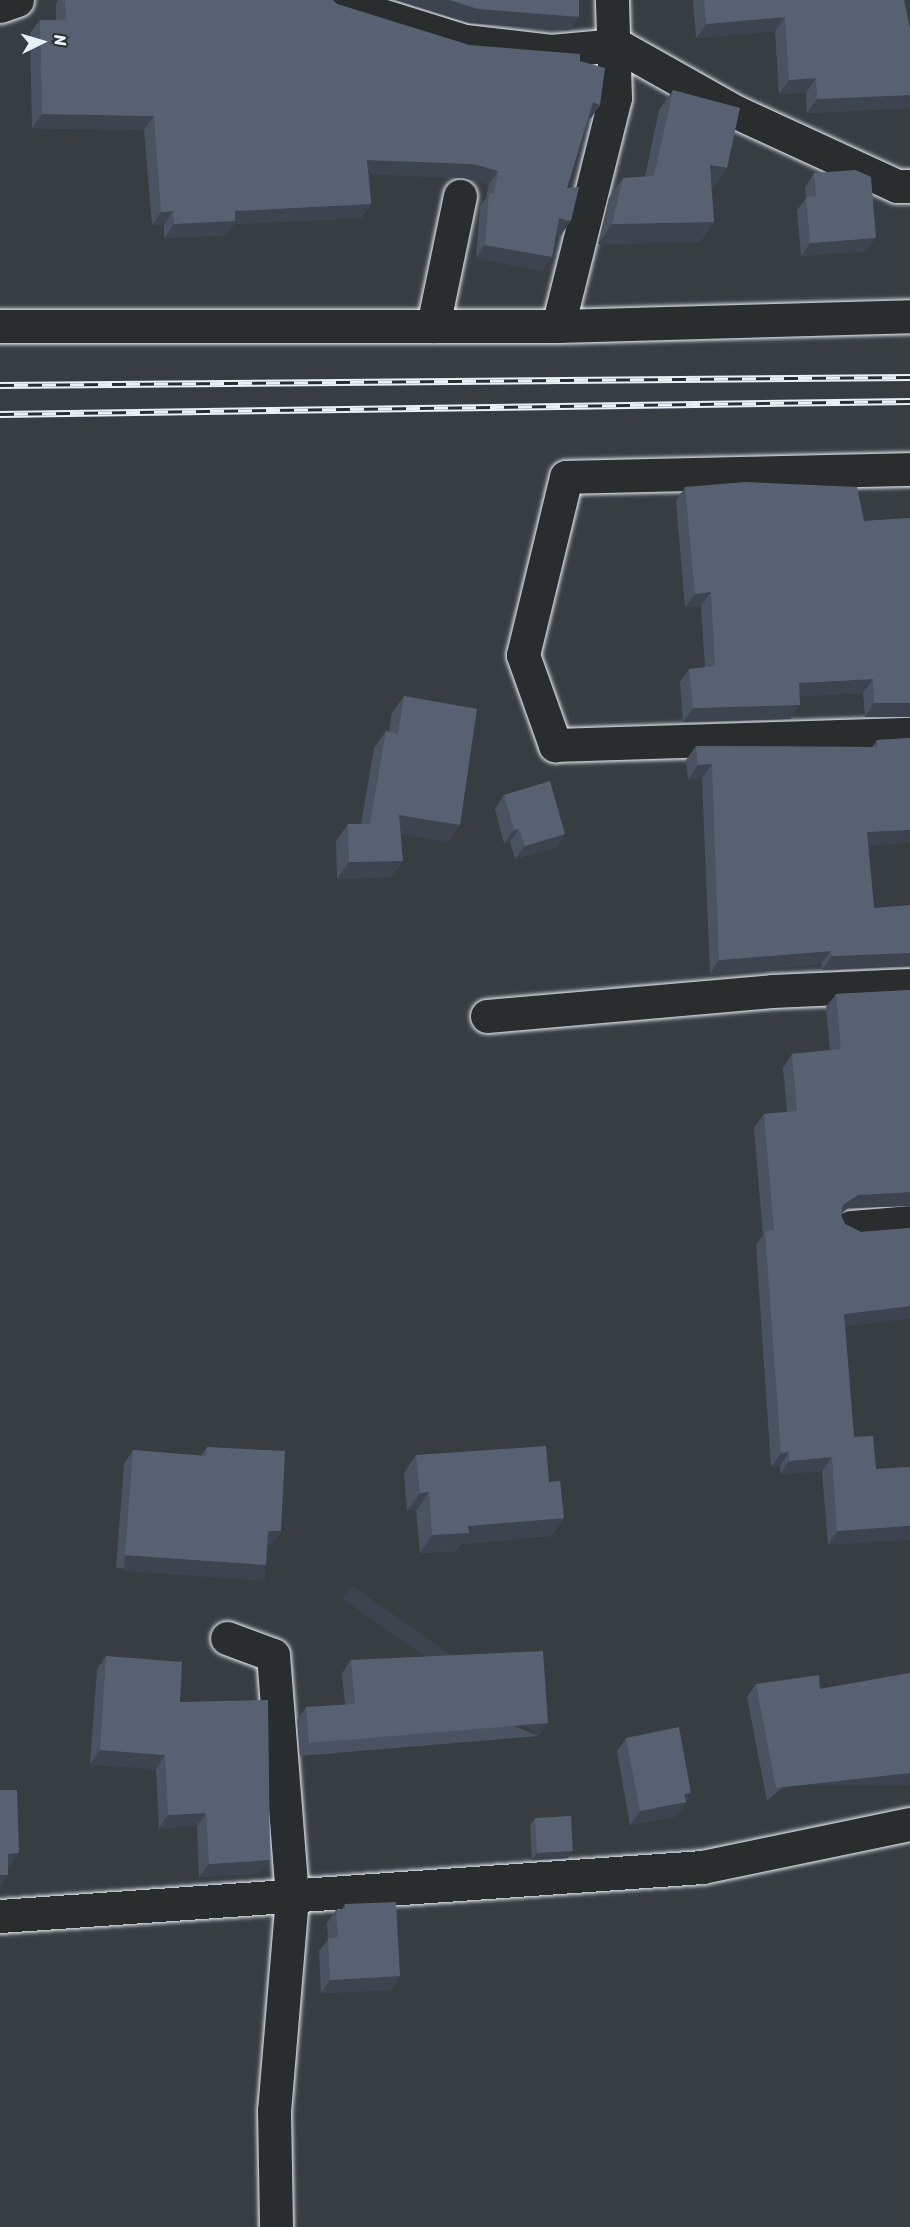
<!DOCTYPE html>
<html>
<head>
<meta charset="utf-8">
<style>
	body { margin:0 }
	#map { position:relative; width:910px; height:2227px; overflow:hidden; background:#383d42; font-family:Sriracha,sans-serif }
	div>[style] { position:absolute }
	.roads { filter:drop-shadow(0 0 2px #e8f1f8) drop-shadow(0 0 2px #e8f1f8) }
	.minor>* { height:33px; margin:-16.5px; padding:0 16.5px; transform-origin:16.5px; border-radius:16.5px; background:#2a2d2e }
	.rail>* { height:7px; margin-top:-3.5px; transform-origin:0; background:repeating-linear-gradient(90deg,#2a2d2e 0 14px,#e8f1f8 0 28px); box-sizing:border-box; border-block:2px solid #e8f1f8 }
	.wall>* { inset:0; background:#4b5362 }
	.shaded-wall>* { inset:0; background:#3d4450; transform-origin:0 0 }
	.building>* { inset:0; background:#576172; transform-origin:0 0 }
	span { translate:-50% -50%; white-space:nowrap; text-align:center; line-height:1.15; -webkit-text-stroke:6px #2a2d2e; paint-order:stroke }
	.north { position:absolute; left:12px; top:12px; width:60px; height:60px; -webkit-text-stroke:4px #2a2d2e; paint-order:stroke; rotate:85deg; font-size:16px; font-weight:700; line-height:24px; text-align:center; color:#e8f1f8 }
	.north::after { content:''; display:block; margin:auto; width:21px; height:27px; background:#e8f1f8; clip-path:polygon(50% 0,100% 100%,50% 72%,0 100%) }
</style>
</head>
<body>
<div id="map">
	<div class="roads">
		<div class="minor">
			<i style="left:333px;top:0;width:138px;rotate:17.3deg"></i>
			<i style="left:465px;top:41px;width:87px;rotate:6.6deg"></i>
			<i style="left:551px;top:51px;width:66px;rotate:-5.2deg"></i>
			<i style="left:617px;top:45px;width:137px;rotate:29.4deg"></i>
			<i style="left:736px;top:112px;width:177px;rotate:24.7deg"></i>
			<i style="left:897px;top:186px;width:13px"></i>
			<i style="left:0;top:6px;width:18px;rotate:-19deg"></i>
			<i style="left:0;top:326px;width:558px"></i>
			<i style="left:558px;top:326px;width:352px;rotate:-1.6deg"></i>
			<i style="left:433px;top:326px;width:133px;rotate:-78.3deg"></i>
			<i style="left:558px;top:326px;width:235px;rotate:-76deg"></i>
			<i style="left:615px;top:98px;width:98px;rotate:-91.8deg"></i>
			<i style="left:910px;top:469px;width:344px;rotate:178.7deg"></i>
			<i style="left:566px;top:477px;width:183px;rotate:103.6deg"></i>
			<i style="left:523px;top:655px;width:96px;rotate:70.4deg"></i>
			<i style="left:555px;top:745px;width:355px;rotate:-1.8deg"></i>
			<i style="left:487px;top:1016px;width:286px;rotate:-5deg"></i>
			<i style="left:772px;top:991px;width:138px;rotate:-2.5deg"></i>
			<i style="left:850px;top:1227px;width:60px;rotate:-4.8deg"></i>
			<i style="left:227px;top:1638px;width:49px;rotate:20.3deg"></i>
			<i style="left:273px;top:1655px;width:243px;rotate:85.5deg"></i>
			<i style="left:292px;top:1897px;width:214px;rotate:94.8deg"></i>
			<i style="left:274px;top:2110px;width:117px;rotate:89deg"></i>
			<i style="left:0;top:1916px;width:704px;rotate:-3.99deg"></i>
			<i style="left:702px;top:1867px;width:212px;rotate:-11.7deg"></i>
		</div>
	</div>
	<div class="rail">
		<i style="left:0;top:385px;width:910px;rotate:-0.5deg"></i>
		<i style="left:0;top:414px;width:910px;rotate:-0.82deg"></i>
	</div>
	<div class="wall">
		<i style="clip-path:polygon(58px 0,333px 0,337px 4px,469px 45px,580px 61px,600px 105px,591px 118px,588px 117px,567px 188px,561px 235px,556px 234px,542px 271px,476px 258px,480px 207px,486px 198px,489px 184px,464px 178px,369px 174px,371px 204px,361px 218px,234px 224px,226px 235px,164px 238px,164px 225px,152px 225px,144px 130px,32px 128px,30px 33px,40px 20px,56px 20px,56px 4px)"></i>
		<i style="clip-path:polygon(693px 0,904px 0,910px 29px,910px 108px,807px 113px,806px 93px,779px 94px,775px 31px,696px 38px)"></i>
		<i style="clip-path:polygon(673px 90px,713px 188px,711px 188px,714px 222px,700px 242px,598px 244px,609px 198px,623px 178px,645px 177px,659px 110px)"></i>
		<i style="clip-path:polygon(814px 173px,866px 251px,801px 256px,797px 210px,806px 198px,805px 187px)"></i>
		<i style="clip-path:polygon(685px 487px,864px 521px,910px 518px,910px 717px,865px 717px,863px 693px,799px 696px,790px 719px,683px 722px,680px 682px,689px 669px,705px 667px,701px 606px,685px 607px,676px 501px)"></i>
		<i style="clip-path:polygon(404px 696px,448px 842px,400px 834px,391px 877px,337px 879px,336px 841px,348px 824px,361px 824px,374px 748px,386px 731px,389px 732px,392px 713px)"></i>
		<i style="clip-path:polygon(910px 738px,868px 845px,874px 908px,910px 966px,822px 970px,821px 964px,710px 974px,702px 778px,688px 779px,686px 760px,696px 746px,872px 747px,877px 740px)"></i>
		<i style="clip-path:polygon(504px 795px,565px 834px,556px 848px,515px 859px,510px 842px,504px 843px,495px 809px)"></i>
		<i style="clip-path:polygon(910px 990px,910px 1206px,848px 1208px,842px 1213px,841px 1215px,845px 1224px,861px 1232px,910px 1228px,910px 1318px,845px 1326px,854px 1437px,876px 1469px,910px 1467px,828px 1545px,822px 1471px,780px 1474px,780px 1466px,771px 1467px,756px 1245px,763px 1235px,754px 1128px,764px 1114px,787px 1112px,783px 1068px,792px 1054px,830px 1050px,826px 1007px,836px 994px)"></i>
		<i style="clip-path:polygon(207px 1447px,281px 1531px,272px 1544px,267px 1544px,257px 1578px,116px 1568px,124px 1464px,133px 1450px,201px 1456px)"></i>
		<i style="clip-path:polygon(416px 1455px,549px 1482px,564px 1518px,551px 1536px,461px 1544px,456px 1551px,420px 1553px,416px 1511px,407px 1511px,404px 1473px)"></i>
		<i style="clip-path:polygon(106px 1656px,180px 1702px,261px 1873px,199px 1877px,197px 1826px,159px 1828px,156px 1769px,90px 1764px,97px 1669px)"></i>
		<i style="clip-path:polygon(351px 1660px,539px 1736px,300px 1756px,297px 1720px,306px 1707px,345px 1705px,342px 1673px)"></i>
		<i style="clip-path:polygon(910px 1673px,767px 1801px,747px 1697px,756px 1684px,820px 1689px)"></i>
		<i style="clip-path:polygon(626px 1738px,686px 1800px,686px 1802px,677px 1816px,630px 1825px,617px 1751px)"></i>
		<i style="clip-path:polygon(535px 1818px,568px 1858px,532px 1860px,530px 1825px)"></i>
		<i style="clip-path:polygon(345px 1904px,400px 1976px,391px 1990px,321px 1993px,319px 1951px,328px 1939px,327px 1923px,336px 1910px,342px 1909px)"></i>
	</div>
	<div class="shaded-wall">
		<i style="clip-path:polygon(396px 0,449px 0,579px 17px,570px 30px,469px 23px)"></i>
		<i style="clip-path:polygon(785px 17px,775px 31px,696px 38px,706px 24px)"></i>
		<i style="clip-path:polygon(816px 78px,806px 93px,779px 94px,789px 80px)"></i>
		<i style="clip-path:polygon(910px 95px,910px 108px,807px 113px,817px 99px)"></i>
		<i style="clip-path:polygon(593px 102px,600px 105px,591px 118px,583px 116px)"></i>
		<i style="clip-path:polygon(42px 114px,154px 116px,144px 130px,32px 128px)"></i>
		<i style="clip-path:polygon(367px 160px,474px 164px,498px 171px,489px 184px,464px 178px,358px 174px)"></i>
		<i style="clip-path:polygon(710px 165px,727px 168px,713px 188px,696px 184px)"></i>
		<i style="clip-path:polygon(371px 204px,361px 218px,234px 224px,226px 235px,164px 238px,174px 224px,235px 211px)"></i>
		<i style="clip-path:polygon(173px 211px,164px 225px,152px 225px,161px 212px)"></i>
		<i style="clip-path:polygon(559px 218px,571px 221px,561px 235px,549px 232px)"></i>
		<i style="clip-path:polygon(714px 222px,700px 242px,598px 244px,612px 224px)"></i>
		<i style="clip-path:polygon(876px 238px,866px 251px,801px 256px,810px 243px)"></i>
		<i style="clip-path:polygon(485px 245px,552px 257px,542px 271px,476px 258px)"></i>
		<i style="clip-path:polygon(711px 592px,701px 606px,685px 607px,695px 594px)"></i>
		<i style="clip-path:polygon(873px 679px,863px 693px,789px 697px,799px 683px)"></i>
		<i style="clip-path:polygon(874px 703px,910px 703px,910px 717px,865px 717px)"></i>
		<i style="clip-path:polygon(800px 705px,790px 719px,683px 722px,693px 708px)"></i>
		<i style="clip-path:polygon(712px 764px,702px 778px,688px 779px,698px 765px)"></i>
		<i style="clip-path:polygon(399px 815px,460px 825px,448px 842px,387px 832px)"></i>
		<i style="clip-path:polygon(519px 829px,510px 842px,504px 843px,514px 830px)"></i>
		<i style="clip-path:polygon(910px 830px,910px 843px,857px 846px,867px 832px)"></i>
		<i style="clip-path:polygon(565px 834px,556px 848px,515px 859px,525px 846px)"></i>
		<i style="clip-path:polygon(403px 861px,391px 877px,337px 879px,349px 862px)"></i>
		<i style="clip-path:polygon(831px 951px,821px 964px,710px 974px,719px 960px)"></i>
		<i style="clip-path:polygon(910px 953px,910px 966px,822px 970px,832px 956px)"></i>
		<i style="clip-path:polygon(910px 1192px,910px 1206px,848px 1208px,833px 1219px,843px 1205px,858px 1195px)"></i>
		<i style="clip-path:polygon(910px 1306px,910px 1318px,835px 1328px,844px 1314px)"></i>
		<i style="clip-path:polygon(789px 1452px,780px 1466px,771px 1467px,781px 1453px)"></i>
		<i style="clip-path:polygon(832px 1457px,822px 1471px,780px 1474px,789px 1461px)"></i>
		<i style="clip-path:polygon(429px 1492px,416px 1511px,407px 1511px,420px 1493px)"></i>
		<i style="clip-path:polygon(564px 1518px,551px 1536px,461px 1544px,456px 1551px,420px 1553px,432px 1535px,468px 1526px)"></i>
		<i style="clip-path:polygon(910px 1526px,910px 1540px,828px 1545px,837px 1531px)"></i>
		<i style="clip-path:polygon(268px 1531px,281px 1531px,272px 1544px,258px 1544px)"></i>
		<i style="left:125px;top:1555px;width:141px;height:16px;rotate:4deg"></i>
		<i style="left:548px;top:1723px;width:16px;height:240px;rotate:125deg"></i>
		<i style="clip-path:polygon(100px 1750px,165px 1755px,156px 1769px,90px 1764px)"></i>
		<i style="left:910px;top:1773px;width:12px;height:135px;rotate:90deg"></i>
		<i style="clip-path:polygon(691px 1793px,684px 1803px,686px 1802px,677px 1816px,630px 1825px,640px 1811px,684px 1794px)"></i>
		<i style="clip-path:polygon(206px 1813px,197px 1826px,159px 1828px,168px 1815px)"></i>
		<i style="clip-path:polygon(573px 1851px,568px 1858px,532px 1860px,537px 1853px)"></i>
		<i style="clip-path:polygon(19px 1853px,10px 1866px,0 1867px,8px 1854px)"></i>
		<i style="clip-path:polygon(270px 1860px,261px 1873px,199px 1877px,209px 1864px)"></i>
		<i style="clip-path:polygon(0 1875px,8px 1875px,0 1887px)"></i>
		<i style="clip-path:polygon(400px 1976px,391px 1990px,321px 1993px,330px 1980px)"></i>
	</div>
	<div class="building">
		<i style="clip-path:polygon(65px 0,333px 0,337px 4px,469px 45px,580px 54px,580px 61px,605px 68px,600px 105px,593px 102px,567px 188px,579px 187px,571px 221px,559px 218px,552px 257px,485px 245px,489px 194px,494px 193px,498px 171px,474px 164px,367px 160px,371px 204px,235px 211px,235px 221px,174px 224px,173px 211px,161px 212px,154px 116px,42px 114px,40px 20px,66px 20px)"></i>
		<i style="clip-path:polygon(449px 0,579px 0,579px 17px,478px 9px)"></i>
		<i style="clip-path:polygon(704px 0,904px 0,910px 29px,910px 95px,817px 99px,816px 78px,789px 80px,785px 17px,706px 24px)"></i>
		<i style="clip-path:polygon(673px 90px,740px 108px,727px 168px,710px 165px,714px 222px,612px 224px,623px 178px,654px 176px)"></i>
		<i style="clip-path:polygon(856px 170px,871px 177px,876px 238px,810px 243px,806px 197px,816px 196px,814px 173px)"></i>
		<i style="clip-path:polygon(745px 482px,857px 487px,864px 521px,910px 518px,910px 703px,874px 703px,873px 679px,799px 683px,800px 705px,693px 708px,689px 669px,715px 666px,711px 592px,695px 594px,685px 487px)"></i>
		<i style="clip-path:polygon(404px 696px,477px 709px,460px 825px,399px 815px,403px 861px,349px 862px,348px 824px,370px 824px,386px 731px,398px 734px)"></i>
		<i style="clip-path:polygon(910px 738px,910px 830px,867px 832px,874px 908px,910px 905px,910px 953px,832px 956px,831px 951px,719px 960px,712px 764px,698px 765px,696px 746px,877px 747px,877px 740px)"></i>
		<i style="clip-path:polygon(550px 781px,565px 834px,525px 846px,519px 829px,514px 830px,504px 795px)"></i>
		<i style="clip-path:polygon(910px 990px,910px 1192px,858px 1195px,843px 1205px,841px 1215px,845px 1224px,861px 1232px,910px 1228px,910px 1306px,844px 1314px,854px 1437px,873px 1436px,876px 1469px,910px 1467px,910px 1526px,837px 1531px,832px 1457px,789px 1461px,789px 1452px,781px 1453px,765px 1231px,774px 1230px,764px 1114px,797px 1111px,792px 1054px,841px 1049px,836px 994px)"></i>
		<i style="clip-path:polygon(546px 1446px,549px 1482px,560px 1481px,564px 1518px,468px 1526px,469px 1533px,432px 1535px,429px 1492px,420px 1493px,416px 1455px)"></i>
		<i style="clip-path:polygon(207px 1447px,285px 1451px,281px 1531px,268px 1531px,266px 1565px,125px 1555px,133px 1450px,206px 1456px)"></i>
		<i style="clip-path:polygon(543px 1651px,548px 1723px,309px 1743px,306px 1707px,355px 1704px,351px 1660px)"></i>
		<i style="clip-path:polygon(106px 1656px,182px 1662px,180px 1702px,268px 1700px,270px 1860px,209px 1864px,206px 1813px,168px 1815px,165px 1755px,100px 1750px)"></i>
		<i style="clip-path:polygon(910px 1673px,910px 1773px,776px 1788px,756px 1684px,819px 1675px,820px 1689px)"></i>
		<i style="clip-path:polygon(679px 1727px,691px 1793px,684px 1794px,686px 1802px,640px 1811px,626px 1738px)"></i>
		<i style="clip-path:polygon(0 1790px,17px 1790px,19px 1853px,8px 1854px,8px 1875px,0 1875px)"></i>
		<i style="left:571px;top:1816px;width:35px;height:36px;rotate:87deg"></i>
		<i style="clip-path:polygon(396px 1902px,400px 1976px,330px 1980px,328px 1938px,338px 1937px,336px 1910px,345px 1909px,345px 1904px)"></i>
	</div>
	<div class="north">N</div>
</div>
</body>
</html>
